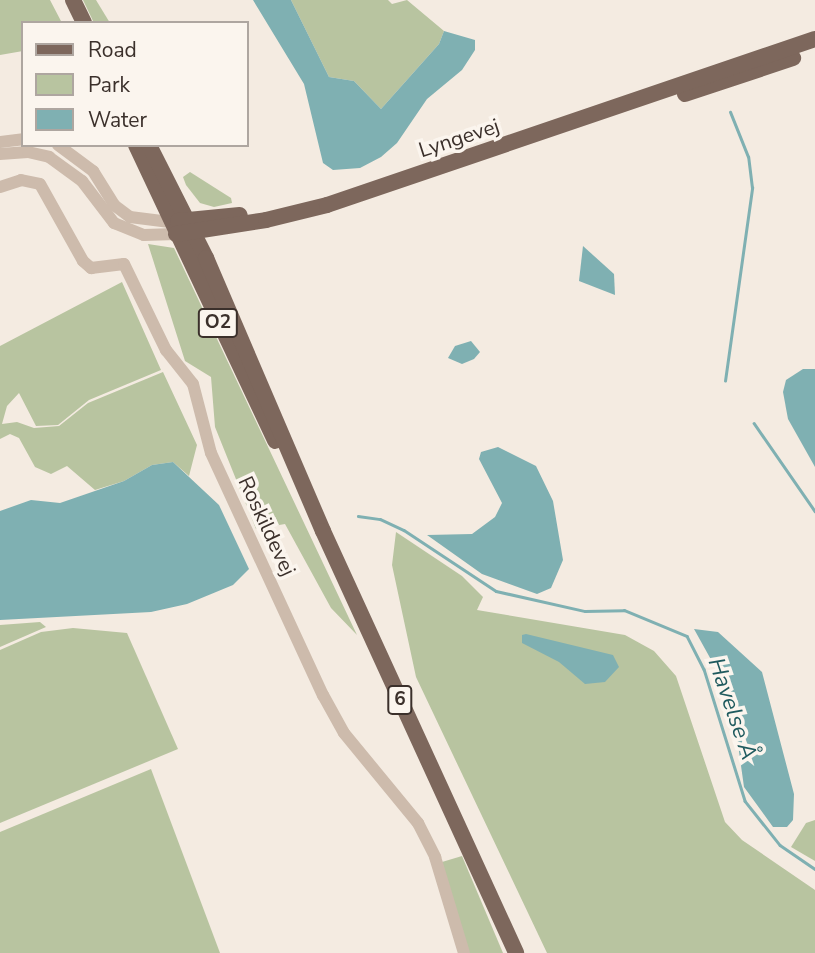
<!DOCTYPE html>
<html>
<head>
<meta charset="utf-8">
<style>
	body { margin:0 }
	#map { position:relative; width:815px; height:953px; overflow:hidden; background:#f4ebe1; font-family:"Nunito Sans",sans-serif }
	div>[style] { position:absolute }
	.green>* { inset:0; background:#b8c4a0 }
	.water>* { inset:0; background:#7fb0b2 }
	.stream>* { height:2.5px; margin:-1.25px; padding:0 1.25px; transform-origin:1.25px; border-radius:1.25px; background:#7fb0b2 }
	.minor>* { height:12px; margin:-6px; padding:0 6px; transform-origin:6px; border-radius:6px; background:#cdbbac }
	.major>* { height:16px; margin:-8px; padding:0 8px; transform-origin:8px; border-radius:8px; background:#7d675c }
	span { translate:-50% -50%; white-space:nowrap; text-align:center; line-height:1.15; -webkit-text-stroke:7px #fbf5ee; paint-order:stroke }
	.shield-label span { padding:2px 5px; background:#fbf5ee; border:2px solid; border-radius:5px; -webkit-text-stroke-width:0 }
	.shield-label { font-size:19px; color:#3b302b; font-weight:700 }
	.street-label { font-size:21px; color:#3b302b }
	.water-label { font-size:23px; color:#1f5a5e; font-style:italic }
	.legend { position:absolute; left:21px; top:21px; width:228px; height:126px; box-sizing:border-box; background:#fbf5ee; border:2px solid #aea6a0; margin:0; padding:9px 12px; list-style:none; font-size:21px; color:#3b302b }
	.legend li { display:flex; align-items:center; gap:14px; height:35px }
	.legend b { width:35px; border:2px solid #aea6a0 }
</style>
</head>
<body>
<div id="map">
	<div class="green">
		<i style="clip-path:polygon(0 0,50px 0,62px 23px,23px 23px,23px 51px,0 55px)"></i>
		<i style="clip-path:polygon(83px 0,96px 0,110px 23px,94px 23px)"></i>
		<i style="clip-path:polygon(291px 0,388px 0,392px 4px,407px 0,444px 31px,439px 44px,381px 109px,354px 81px,329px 77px)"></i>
		<i style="clip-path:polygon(190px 172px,231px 198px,232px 203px,214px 207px,200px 203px,186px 185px,183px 177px)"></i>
		<i style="clip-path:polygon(148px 244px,174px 248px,357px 635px,331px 608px,285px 524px,256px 529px,215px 427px,211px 377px,185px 361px)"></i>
		<i style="clip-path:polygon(122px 282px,161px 370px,89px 400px,58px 425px,36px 426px,19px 393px,7px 406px,2px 424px,17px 422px,34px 428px,59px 426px,88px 403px,163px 372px,197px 445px,189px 476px,173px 462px,152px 465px,124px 481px,95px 490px,67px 466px,51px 474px,35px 467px,19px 438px,10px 434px,0 439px,0 346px)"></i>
		<i style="clip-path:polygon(396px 532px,462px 576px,483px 597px,477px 610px,625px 635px,654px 651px,676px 676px,725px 822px,742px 840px,815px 890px,815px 953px,547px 953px,416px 677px,392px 565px)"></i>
		<i style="clip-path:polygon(40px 622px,46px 627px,0 647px,0 625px)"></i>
		<i style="clip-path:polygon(73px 628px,127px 633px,178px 749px,0 823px,0 650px,41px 632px)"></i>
		<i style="clip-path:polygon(151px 769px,220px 953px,0 953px,0 832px)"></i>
		<i style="clip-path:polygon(815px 820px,815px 861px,791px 847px,806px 823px)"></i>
		<i style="clip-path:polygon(462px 856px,503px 953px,468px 953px,442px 862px)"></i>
	</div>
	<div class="water">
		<i style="clip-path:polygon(253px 0,291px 0,329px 77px,354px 81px,381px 109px,439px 44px,444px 31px,475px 40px,475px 50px,462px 70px,427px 99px,397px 143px,381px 157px,360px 168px,333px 170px,323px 163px,304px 84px)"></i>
		<i style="clip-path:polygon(583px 246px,614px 274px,615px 295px,579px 281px)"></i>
		<i style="clip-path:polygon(471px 341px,480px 352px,474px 359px,462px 364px,448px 358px,455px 346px)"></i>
		<i style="clip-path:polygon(803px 369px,815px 369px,815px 467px,788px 419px,783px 392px,786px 380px)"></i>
		<i style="clip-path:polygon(498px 447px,536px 466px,553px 501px,563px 560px,551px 588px,537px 594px,482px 574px,427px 535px,472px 534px,495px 517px,502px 503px,479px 459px,481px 452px)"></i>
		<i style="clip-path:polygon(173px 462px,219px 505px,249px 569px,233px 585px,187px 604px,151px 612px,0 620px,0 511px,31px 500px,60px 503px,124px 481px,152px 465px)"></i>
		<i style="clip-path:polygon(694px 629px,718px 632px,762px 672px,794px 794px,793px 820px,787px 827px,773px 827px,744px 787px,734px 716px,719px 674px)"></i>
		<i style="clip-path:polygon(526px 634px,613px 655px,619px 667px,605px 682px,585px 684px,559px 662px,522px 643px,522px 635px)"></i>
	</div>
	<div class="stream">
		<i style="left:725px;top:381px;width:195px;rotate:-82deg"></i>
		<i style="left:752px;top:188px;width:31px;rotate:-97deg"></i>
		<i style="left:748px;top:157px;width:48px;rotate:-111.8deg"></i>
		<i style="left:754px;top:423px;width:107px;rotate:55.3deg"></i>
		<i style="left:358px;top:516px;width:22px;rotate:8deg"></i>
		<i style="left:380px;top:519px;width:26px;rotate:25deg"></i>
		<i style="left:404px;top:530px;width:110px;rotate:33.5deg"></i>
		<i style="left:496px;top:591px;width:91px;rotate:12.7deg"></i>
		<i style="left:585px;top:611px;width:39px;rotate:-1deg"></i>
		<i style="left:624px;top:610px;width:68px;rotate:22.4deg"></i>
		<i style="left:687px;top:636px;width:37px;rotate:63deg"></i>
		<i style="left:704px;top:669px;width:138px;rotate:72.7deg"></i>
		<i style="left:745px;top:801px;width:56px;rotate:51.5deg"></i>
		<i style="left:780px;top:845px;width:42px;rotate:34.4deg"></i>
	</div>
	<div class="minor">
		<i style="left:0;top:142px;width:23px;rotate:-7deg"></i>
		<i style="left:58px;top:145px;width:44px;rotate:36.6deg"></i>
		<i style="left:93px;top:171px;width:40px;rotate:58deg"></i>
		<i style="left:114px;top:205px;width:20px;rotate:37deg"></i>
		<i style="left:130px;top:217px;width:40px;rotate:7.1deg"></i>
		<i style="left:0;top:154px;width:28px;rotate:-4deg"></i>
		<i style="left:28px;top:152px;width:22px;rotate:13deg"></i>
		<i style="left:49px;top:157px;width:41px;rotate:36deg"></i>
		<i style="left:82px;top:181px;width:53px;rotate:52.7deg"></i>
		<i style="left:114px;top:223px;width:32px;rotate:22deg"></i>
		<i style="left:144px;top:235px;width:32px;rotate:-2deg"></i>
		<i style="left:0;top:187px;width:22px;rotate:-18deg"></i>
		<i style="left:21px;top:180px;width:19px;rotate:12deg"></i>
		<i style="left:40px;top:184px;width:88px;rotate:60.8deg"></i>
		<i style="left:83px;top:261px;width:11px;rotate:41deg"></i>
		<i style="left:91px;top:268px;width:33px;rotate:-7deg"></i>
		<i style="left:124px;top:264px;width:96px;rotate:64deg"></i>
		<i style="left:166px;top:350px;width:43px;rotate:51.5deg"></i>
		<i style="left:193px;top:384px;width:71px;rotate:75.4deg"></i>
		<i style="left:211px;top:453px;width:267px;rotate:65.2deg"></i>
		<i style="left:323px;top:695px;width:43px;rotate:61.1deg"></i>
		<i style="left:344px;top:733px;width:117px;rotate:50.6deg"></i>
		<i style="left:418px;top:823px;width:38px;rotate:63deg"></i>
		<i style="left:435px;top:857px;width:100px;rotate:73.2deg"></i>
	</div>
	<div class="major">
		<i style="left:73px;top:0;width:25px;rotate:64deg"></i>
		<i style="left:685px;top:94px;width:114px;rotate:-18.4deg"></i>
		<i style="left:136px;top:145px;width:327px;rotate:64.8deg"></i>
		<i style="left:149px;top:145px;width:127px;rotate:63.2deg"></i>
		<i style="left:206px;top:258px;width:297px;rotate:66.8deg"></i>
		<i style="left:323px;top:531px;width:464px;rotate:65.4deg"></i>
		<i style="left:178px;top:221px;width:62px;rotate:-5.5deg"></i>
		<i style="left:176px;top:234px;width:91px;rotate:-8.8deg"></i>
		<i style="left:266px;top:220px;width:63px;rotate:-13.8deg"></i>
		<i style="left:327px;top:205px;width:515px;rotate:-18.79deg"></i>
	</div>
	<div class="shield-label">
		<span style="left:218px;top:323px">O2</span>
		<span style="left:400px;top:700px">6</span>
	</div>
	<div class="street-label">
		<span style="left:459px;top:138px;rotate:-18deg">Lyngevej</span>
		<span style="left:267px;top:526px;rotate:65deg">Roskildevej</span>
	</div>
	<div class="water-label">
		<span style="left:732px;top:709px;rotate:71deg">Havelse Å</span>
	</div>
	<ul class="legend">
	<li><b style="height:9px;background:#7d675c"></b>Road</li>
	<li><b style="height:19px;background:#b8c4a0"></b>Park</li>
	<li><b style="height:19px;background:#7fb0b2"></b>Water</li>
	</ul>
</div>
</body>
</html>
